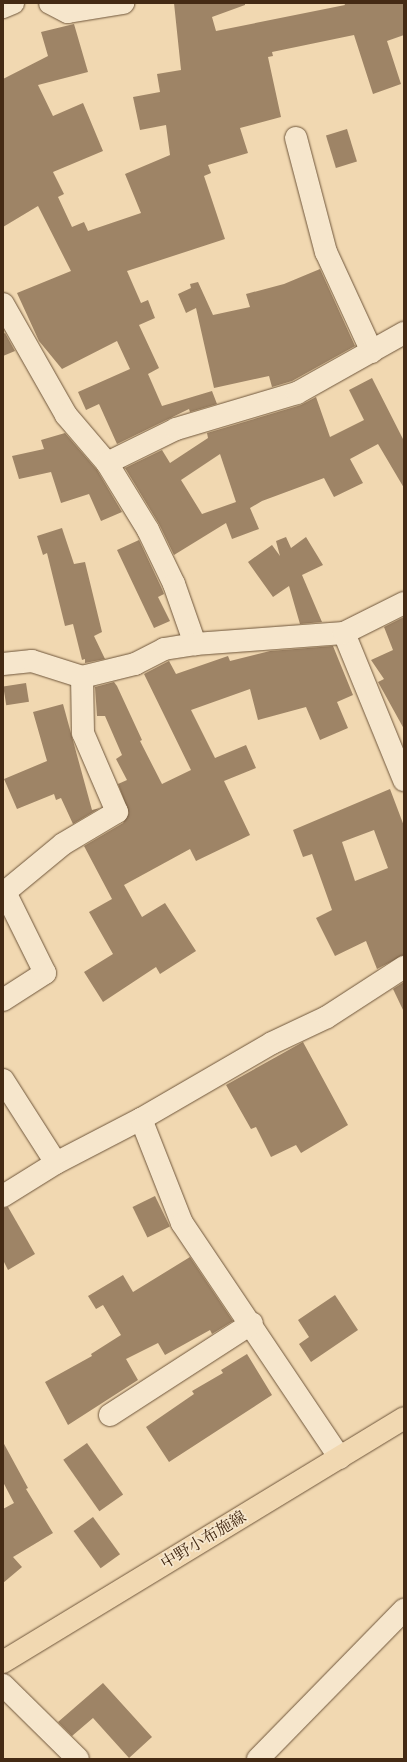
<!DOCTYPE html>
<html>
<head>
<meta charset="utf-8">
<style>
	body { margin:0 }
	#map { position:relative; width:407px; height:1762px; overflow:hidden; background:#f1d8b1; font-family:Vollkorn,"Noto Serif JP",serif }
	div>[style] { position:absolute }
	.building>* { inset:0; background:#9e8466; transform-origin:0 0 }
	.roads { filter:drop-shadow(0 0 1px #6f563b) drop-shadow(0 0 1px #6f563b) }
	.minor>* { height:22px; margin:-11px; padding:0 11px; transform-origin:11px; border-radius:11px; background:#f6e6cc }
	.major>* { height:22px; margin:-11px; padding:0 11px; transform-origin:11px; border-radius:11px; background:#f1d8b1 }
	span { translate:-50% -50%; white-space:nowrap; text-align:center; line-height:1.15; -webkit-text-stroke:3.5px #f6e6cc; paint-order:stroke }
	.street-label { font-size:16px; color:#442a14 }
	.frame { position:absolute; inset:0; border:4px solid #442a14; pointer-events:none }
</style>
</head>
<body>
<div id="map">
	<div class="building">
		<i style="clip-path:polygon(174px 3px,245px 3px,245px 5px,212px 17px,216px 31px,345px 5px,344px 3px,404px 3px,404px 35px,387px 41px,401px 84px,373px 94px,354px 35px,272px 52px,273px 56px,268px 57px,281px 117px,240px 128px,248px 153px,208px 165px,211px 173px,204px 176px,225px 239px,127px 271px,141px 303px,148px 300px,155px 318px,139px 325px,159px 368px,148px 374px,162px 406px,212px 391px,217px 404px,190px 412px,189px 409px,117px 444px,99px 404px,86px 410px,78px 392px,130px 369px,117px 341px,62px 369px,39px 341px,17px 293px,71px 271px,38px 206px,3px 227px,3px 79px,48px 56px,41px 32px,74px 24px,88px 72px,38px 85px,53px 116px,83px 103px,103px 151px,53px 172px,64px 194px,58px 197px,72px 227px,84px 222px,88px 231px,141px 213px,125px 174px,170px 155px,166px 125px,140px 130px,133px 97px,160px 92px,157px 74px,181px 70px)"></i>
		<i style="left:347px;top:129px;width:34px;height:22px;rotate:73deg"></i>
		<i style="clip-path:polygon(320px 269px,355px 346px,292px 381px,272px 387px,269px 376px,214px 388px,196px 308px,186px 313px,178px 294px,191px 288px,190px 284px,198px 282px,213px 315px,250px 307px,246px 294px,284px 284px)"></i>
		<i style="clip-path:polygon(5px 333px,15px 351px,3px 356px,3px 334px)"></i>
		<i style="clip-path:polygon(evenodd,372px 378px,404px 441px,404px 488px,378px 444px,350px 459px,363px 483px,334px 497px,324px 478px,262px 501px,250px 508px,259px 529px,232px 539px,226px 523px,174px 555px,159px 524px,125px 468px,162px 450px,170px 463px,208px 438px,207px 433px,301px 405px,316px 397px,330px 437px,364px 420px,349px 390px,372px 378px,220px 454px,236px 502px,202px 514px,181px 480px,220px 454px)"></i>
		<i style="clip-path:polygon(65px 433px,97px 470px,122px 512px,101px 521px,89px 494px,61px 503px,51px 472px,19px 479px,12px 456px,44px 449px,41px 440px)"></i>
		<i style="clip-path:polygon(62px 528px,74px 564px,85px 562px,102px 632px,94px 636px,105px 659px,85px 663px,85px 659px,82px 660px,73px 624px,65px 626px,47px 553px,43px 555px,37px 536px)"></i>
		<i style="clip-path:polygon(286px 537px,291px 548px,306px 537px,323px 565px,302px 575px,322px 622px,300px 624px,289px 586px,273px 597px,248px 562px,272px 545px,280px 556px,276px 541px)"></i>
		<i style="clip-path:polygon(139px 540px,162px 589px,164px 594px,158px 597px,170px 621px,154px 628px,117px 550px)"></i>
		<i style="clip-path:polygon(404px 617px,404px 729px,378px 682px,384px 679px,371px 660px,393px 650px,384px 627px)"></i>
		<i style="clip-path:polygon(333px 646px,353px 695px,337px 702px,348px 728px,320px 740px,306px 707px,258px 720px,250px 689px,191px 710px,215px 758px,246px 745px,256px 768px,224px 781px,250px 835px,196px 861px,190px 849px,124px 885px,142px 917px,165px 903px,196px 951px,160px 974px,156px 967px,103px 1002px,84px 972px,113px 954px,89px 912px,112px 899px,84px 846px,123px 823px,129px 813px,118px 784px,127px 780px,116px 759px,122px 755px,105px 716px,97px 716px,95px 687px,114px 682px,117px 686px,142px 740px,140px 741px,162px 784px,191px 770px,144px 674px,169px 661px,176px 674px,228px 656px,230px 661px,270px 651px)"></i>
		<i style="left:26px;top:683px;width:19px;height:23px;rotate:81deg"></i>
		<i style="clip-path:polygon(63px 704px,92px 810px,100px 808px,73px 824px,61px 798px,56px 800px,54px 794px,17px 809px,4px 779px,47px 761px,33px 712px)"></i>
		<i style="clip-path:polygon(evenodd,390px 789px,404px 826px,404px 955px,377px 969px,366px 941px,335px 956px,316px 918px,332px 910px,312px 854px,303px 857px,293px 830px,390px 789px,374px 830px,388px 868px,355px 881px,342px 842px,374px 830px)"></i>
		<i style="clip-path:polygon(404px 982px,404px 1012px,393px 989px)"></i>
		<i style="clip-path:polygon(303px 1042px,348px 1125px,301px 1153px,296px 1145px,271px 1157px,256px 1127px,251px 1129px,226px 1085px)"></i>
		<i style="left:155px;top:1196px;width:34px;height:25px;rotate:64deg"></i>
		<i style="clip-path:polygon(8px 1207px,35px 1254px,8px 1270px,3px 1260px,3px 1208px)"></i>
		<i style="clip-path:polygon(190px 1257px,233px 1321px,212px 1334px,210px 1330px,165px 1355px,158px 1343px,126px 1359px,138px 1380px,68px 1425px,45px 1382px,92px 1356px,91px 1354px,121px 1335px,103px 1305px,96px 1309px,88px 1296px,123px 1275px,133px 1292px)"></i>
		<i style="clip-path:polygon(335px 1295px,358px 1330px,311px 1362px,299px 1344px,309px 1337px,298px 1320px)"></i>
		<i style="clip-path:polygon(247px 1354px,272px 1395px,169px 1462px,146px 1427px,194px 1394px,192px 1391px,223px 1373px,221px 1370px)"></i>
		<i style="clip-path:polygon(3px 1442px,28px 1488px,26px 1489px,53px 1533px,13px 1557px,22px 1567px,3px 1583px,3px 1509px,14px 1503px,3px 1482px)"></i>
		<i style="left:87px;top:1443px;width:63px;height:29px;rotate:55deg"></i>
		<i style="left:93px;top:1517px;width:46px;height:24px;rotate:54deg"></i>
		<i style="clip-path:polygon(103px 1683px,152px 1737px,129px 1758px,93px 1718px,72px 1736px,58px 1722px)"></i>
	</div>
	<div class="roads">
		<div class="minor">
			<i style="left:50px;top:3px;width:20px;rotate:27deg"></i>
			<i style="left:68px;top:12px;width:56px;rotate:-9.3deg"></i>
			<i style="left:3px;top:7px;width:11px;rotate:-22deg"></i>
			<i style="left:296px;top:138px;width:118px;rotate:75.3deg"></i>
			<i style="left:326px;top:252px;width:110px;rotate:65.3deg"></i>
			<i style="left:3px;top:304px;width:128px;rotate:60.4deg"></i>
			<i style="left:66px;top:415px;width:63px;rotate:49.5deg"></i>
			<i style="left:107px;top:463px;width:79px;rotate:58.5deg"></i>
			<i style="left:148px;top:530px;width:60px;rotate:64.3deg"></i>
			<i style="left:174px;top:584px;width:64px;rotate:70.7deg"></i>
			<i style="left:107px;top:463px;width:77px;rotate:-26.2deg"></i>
			<i style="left:176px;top:429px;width:126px;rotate:-16.6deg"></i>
			<i style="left:297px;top:393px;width:123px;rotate:-29.3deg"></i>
			<i style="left:344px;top:633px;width:159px;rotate:67.8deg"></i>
			<i style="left:3px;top:664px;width:29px;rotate:-6deg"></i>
			<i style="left:32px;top:661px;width:52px;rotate:17.7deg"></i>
			<i style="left:82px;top:677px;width:55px;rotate:-13.8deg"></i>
			<i style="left:135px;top:664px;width:33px;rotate:-27deg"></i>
			<i style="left:164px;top:649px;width:31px;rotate:-9deg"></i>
			<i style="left:195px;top:644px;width:149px;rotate:-4.2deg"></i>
			<i style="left:344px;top:633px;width:67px;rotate:-26.6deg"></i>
			<i style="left:3px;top:1000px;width:50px;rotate:-32.7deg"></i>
			<i style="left:45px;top:973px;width:90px;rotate:-116.3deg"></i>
			<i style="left:5px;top:892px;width:75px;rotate:-39.6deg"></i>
			<i style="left:63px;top:844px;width:63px;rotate:-30.7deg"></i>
			<i style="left:117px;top:812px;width:86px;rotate:-113.3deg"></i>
			<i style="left:83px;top:733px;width:56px;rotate:-91deg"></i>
			<i style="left:3px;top:1080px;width:98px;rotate:57.4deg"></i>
			<i style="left:141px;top:1119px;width:112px;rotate:68.5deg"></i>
			<i style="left:182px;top:1223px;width:283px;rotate:56.1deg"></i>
			<i style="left:3px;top:1196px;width:62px;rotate:-31.9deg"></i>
			<i style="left:56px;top:1163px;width:96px;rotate:-27.4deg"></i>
			<i style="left:141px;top:1119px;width:151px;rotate:-30.1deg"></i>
			<i style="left:272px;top:1043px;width:61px;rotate:-25.3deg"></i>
			<i style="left:327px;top:1017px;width:92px;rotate:-33deg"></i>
			<i style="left:110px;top:1415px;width:169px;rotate:-32.9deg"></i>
			<i style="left:3px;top:1685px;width:105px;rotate:44.6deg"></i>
			<i style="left:258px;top:1759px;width:209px;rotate:-45.6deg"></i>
		</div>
		<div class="major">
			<i style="left:3px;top:1662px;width:469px;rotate:-31.3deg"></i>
		</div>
	</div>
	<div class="street-label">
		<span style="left:204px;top:1541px;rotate:-31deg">中野小布施線</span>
	</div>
	<div class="frame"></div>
</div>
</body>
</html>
